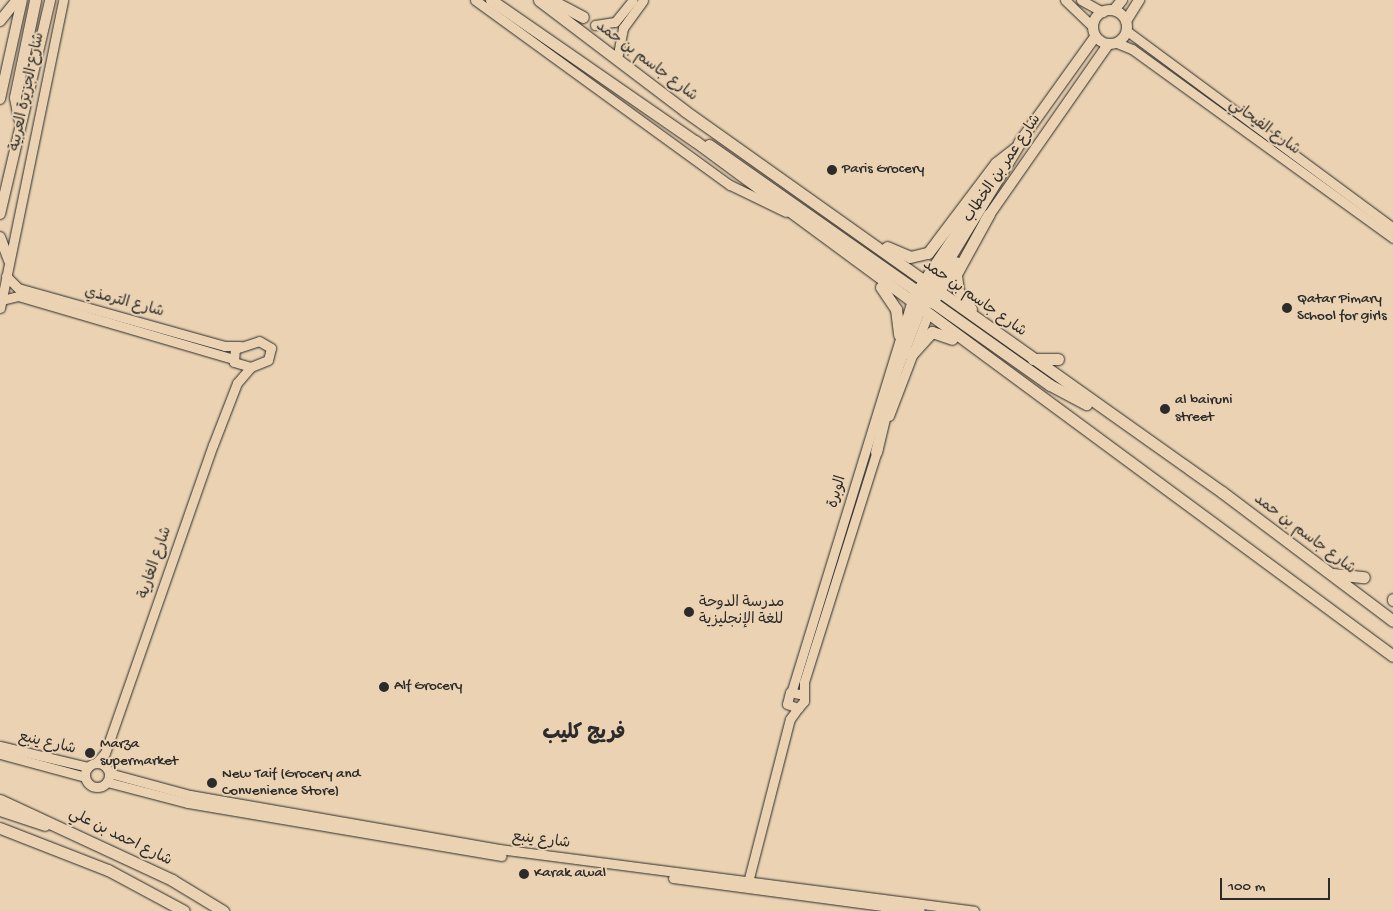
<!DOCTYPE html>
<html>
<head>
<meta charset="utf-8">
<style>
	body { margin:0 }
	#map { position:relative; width:1393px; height:911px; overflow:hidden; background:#ead2b2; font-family:"Gochi Hand","Playpen Sans Arabic",sans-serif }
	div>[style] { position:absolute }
	.roads { filter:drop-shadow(0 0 1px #2b2b2b) drop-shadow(0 0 1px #2b2b2b) }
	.tertiary>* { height:9px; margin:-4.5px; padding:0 4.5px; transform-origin:4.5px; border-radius:4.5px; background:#ead2b2 }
	.tertiary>.ring { margin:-4.5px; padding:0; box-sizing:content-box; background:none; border:9px solid #ead2b2; border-radius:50% }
	.secondary>* { height:10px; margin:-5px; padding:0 5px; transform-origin:5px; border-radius:5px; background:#ead2b2 }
	.secondary>.ring { margin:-5px; padding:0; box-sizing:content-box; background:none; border:10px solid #ead2b2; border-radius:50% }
	.primary>* { height:11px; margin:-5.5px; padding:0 5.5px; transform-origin:5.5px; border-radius:5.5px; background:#ead2b2 }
	.dots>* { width:14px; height:14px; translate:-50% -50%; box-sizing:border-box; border:2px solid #ead2b2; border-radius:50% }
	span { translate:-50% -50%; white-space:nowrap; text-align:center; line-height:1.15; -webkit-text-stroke:4px #ead2b2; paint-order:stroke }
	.street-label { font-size:15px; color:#2b2b2b }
	.poi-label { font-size:15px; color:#2b2b2b }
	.left { translate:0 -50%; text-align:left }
	.district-label { font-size:20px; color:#2b2b2b; font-weight:700 }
	.scale { position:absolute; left:1220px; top:878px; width:110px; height:22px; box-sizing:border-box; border:2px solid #2b2b2b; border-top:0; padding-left:6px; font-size:15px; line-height:18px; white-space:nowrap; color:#2b2b2b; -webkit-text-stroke:4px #ead2b2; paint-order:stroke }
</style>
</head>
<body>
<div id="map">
	<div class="roads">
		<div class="tertiary">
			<i style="left:475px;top:0;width:315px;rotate:36deg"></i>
			<i style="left:730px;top:185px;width:62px;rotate:25.7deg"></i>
			<i style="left:1065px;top:0;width:39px;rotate:44deg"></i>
			<i style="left:1081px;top:0;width:25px;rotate:29deg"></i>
			<i style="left:595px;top:25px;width:20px;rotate:-9deg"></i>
			<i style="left:615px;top:22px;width:28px;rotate:-51deg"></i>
			<i style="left:1127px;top:31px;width:331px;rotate:36.5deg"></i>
			<i style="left:1117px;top:43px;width:16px;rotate:22deg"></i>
			<i style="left:1132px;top:49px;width:322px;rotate:35.9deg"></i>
			<i style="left:617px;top:59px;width:32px;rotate:-79deg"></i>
			<i style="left:623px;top:28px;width:34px;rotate:-54deg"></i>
			<i style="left:6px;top:276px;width:17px;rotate:45deg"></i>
			<i style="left:18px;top:288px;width:215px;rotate:15.7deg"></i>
			<i style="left:225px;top:346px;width:15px"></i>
			<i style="left:2px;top:300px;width:16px;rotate:-14deg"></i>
			<i style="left:18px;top:296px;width:224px;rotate:16.3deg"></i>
			<i style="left:0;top:308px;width:314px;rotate:-78.4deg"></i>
			<i style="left:259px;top:341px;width:14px;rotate:30deg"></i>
			<i style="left:271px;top:348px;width:12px;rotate:104deg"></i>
			<i style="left:268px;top:360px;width:18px;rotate:158deg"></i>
			<i style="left:251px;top:367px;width:18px;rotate:-164deg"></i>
			<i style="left:234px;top:362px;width:13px;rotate:-86deg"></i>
			<i style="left:235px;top:349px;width:25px;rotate:-18deg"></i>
			<i style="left:889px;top:416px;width:109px;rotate:-69.1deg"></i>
			<i style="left:792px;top:690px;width:406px;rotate:-72.9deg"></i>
			<i style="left:804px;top:695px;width:14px;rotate:-168deg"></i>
			<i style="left:790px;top:692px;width:12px;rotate:104deg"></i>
			<i style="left:787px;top:704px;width:12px;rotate:20deg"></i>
			<i style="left:798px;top:708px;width:9px;rotate:-49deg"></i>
			<i style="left:804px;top:701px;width:19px;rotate:-90deg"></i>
			<i style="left:804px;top:682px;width:246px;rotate:-72.5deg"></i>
			<i style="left:0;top:746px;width:90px;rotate:13.4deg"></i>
			<i style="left:0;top:754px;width:88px;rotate:15.1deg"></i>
			<i style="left:96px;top:763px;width:13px;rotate:-48deg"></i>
			<i style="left:105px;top:753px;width:326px;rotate:-70.7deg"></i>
			<i style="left:213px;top:445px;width:66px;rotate:-68.8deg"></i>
			<i style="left:237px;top:383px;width:21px;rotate:-49deg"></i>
			<i class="ring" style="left:85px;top:763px;width:15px;height:15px"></i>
			<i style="left:109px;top:773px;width:84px;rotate:15.2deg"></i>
			<i style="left:190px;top:795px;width:314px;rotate:9.9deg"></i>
			<i style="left:499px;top:849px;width:479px;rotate:7.4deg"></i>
			<i style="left:107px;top:782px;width:84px;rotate:14.5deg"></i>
			<i style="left:188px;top:803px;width:318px;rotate:9.6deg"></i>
			<i style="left:673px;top:878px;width:249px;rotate:7.6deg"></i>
			<i style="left:747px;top:886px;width:172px;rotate:-75.6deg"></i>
			<i style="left:790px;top:719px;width:14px;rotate:-54deg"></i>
		</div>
		<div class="secondary">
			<i class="ring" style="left:1093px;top:10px;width:24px;height:24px"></i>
			<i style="left:1114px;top:10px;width:13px;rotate:-51deg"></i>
			<i style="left:0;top:21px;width:27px;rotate:-51deg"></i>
			<i style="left:1126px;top:21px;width:25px;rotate:-58deg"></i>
			<i style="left:0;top:99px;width:101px;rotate:-77.5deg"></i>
			<i style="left:1019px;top:143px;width:130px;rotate:-54.4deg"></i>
			<i style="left:0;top:214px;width:220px;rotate:-76.8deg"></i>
			<i style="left:985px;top:221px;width:215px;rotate:-55.1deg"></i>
			<i style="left:0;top:237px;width:25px;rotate:69deg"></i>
			<i style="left:937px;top:297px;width:40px;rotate:-60.3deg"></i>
			<i style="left:913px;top:298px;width:141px;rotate:-56.3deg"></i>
		</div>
		<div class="primary">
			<i style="left:491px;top:0;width:248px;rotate:34.7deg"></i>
			<i style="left:695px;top:141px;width:867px;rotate:36.42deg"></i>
			<i style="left:539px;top:0;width:183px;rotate:37.2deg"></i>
			<i style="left:685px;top:111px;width:658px;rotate:35.36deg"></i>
			<i style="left:1222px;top:492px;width:214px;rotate:37deg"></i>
			<i style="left:551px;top:0;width:36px;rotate:28deg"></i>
			<i style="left:19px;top:118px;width:21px;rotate:-101deg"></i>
			<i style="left:15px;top:97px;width:99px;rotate:-78.3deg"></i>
			<i style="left:709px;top:145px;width:254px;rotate:35.1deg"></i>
			<i style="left:917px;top:291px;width:11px;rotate:22deg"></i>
			<i style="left:927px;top:295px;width:12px;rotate:-14deg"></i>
			<i style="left:887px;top:247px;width:25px;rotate:23deg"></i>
			<i style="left:910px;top:257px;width:18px;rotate:-13deg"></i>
			<i style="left:928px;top:253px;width:113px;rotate:-52.9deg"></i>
			<i style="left:996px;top:163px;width:24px;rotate:-38deg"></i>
			<i style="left:881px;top:287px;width:27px;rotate:56deg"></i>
			<i style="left:896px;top:309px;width:26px;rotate:83deg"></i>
			<i style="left:929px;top:291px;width:180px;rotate:-58.6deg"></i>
			<i style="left:919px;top:298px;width:16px;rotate:18deg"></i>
			<i style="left:934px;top:303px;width:142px;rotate:35.3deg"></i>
			<i style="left:1050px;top:385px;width:41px;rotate:27.8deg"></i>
			<i style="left:971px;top:309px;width:22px;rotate:-126deg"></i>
			<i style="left:958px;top:291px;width:17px;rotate:-97deg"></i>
			<i style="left:956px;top:274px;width:68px;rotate:-61.2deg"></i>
			<i style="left:911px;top:355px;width:31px;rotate:-48deg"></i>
			<i style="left:932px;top:332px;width:21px;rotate:19deg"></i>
			<i style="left:1033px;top:359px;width:25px"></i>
			<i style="left:876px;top:452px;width:81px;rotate:-76.5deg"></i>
			<i style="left:895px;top:373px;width:76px;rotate:-69.2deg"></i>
			<i style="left:1333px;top:574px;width:31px;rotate:6deg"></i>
			<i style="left:1393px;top:599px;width:1px;rotate:90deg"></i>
			<i style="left:0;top:800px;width:190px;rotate:24.9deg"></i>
			<i style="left:172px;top:880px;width:60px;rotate:31.3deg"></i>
			<i style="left:0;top:810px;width:47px;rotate:18.4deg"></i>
			<i style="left:0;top:828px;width:116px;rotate:21.3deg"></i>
			<i style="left:108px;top:870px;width:86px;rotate:28.3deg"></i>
		</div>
	</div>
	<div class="dots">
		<i style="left:832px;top:170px;background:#2b2b2b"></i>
		<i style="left:1287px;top:308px;background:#2b2b2b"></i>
		<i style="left:1165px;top:409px;background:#2b2b2b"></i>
		<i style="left:689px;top:612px;background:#2b2b2b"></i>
		<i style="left:384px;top:687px;background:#2b2b2b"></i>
		<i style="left:90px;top:753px;background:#2b2b2b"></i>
		<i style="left:212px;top:783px;background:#2b2b2b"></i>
		<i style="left:524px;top:874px;background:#2b2b2b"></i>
	</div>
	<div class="street-label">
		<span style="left:646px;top:62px;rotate:37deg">شارع جاسم بن حمد</span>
		<span style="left:28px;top:92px;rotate:-78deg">شارع الجزيرة العربية</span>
		<span style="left:1264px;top:128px;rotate:36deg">شارع الفيحاني</span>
		<span style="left:1003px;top:169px;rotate:-56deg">شارع عمر بن الخطاب</span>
		<span style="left:974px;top:299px;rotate:35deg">شارع جاسم بن حمد</span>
		<span style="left:124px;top:303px;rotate:15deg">شارع الترمذي</span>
		<span style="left:838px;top:492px;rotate:-74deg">الوبرة</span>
		<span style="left:1304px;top:535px;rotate:37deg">شارع جاسم بن حمد</span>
		<span style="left:156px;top:563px;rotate:-71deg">شارع الغارية</span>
		<span style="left:47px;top:744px;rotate:13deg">شارع ينبع</span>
		<span style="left:120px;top:838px;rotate:26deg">شارع احمد بن علي</span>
		<span style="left:541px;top:841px;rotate:7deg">شارع ينبع</span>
	</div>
	<div class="poi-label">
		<span class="left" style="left:842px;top:170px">Paris Grocery</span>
		<span class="left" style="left:1297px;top:308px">Qatar Pimary<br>School for girls</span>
		<span class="left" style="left:1175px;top:409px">al bairuni<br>street</span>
		<span class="left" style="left:699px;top:612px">مدرسة الدوحة<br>للغة الإنجليزية</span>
		<span class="left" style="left:394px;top:687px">Alf Grocery</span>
		<span class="left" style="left:100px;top:753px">Marza<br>supermarket</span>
		<span class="left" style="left:222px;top:783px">New Taif (Grocery and<br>Convenience Store)</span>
		<span class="left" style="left:534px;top:874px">Karak awal</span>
	</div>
	<div class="district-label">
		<span style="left:584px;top:734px">فريج كليب</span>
	</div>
	<div class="scale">100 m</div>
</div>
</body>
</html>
